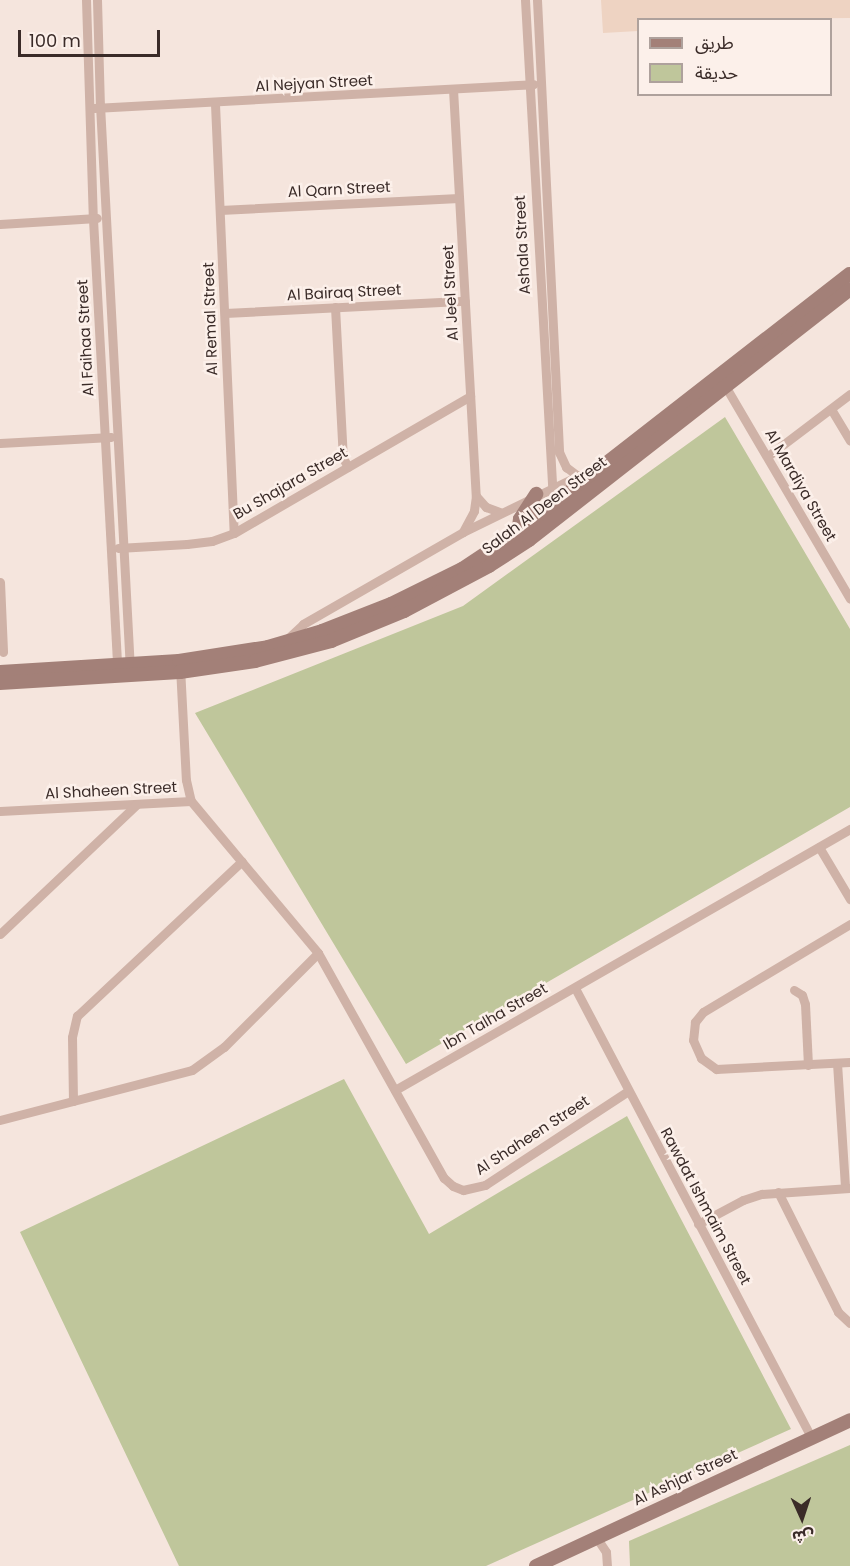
<!DOCTYPE html>
<html>
<head>
<meta charset="utf-8">
<style>
	body { margin:0 }
	#map { position:relative; width:850px; height:1566px; overflow:hidden; background:#f5e5dd; font-family:Poppins,"Noto Sans Arabic",sans-serif }
	div>[style] { position:absolute }
	.green>* { inset:0; background:#bfc69b }
	.plaza>* { inset:0; background:#eed3c2 }
	.street>* { height:9px; margin:-4.5px; padding:0 4.5px; transform-origin:4.5px; border-radius:4.5px; background:#cfb2a7 }
	.secondary>* { height:14px; margin:-7px; padding:0 7px; transform-origin:7px; border-radius:7px; background:#a38078 }
	span { translate:-50% -50%; white-space:nowrap; text-align:center; line-height:1.15; -webkit-text-stroke:5px #fcf0ea; paint-order:stroke }
	.street-label { font-size:15px; color:#3a2b28 }
	.legend { position:absolute; left:637px; top:18px; width:195px; height:78px; box-sizing:border-box; background:#fcf0ea; border:2px solid #aea19c; margin:0; padding:8px 10px; list-style:none; font-size:18px; color:#3a2b28 }
	.legend li { display:flex; align-items:center; gap:12px; height:30px }
	.legend b { width:30px; border:2px solid #aea19c }
	.north { position:absolute; left:772px; top:1488px; width:60px; height:60px; -webkit-text-stroke:4px #fcf0ea; paint-order:stroke; rotate:177deg; font-size:16px; font-weight:700; line-height:24px; text-align:center; color:#3a2b28 }
	.north::after { content:''; display:block; margin:auto; width:21px; height:27px; background:#3a2b28; clip-path:polygon(50% 0,100% 100%,50% 72%,0 100%) }
	.scale { position:absolute; left:18px; top:30px; width:142px; height:27px; box-sizing:border-box; border:3px solid #3a2b28; border-top:0; padding-left:8px; font-size:18px; line-height:21px; white-space:nowrap; color:#3a2b28; -webkit-text-stroke:4px #fcf0ea; paint-order:stroke }
</style>
</head>
<body>
<div id="map">
	<div class="green">
		<i style="clip-path:polygon(725px 417px,850px 629px,850px 807px,406px 1064px,195px 713px,463px 606px)"></i>
		<i style="clip-path:polygon(344px 1079px,429px 1234px,627px 1116px,791px 1429px,486px 1566px,179px 1566px,20px 1232px)"></i>
		<i style="clip-path:polygon(850px 1445px,850px 1566px,630px 1566px,629px 1541px)"></i>
	</div>
	<div class="plaza">
		<i style="clip-path:polygon(601px 0,850px 0,850px 18px,638px 20px,638px 31px,603px 33px)"></i>
	</div>
	<div class="street">
		<i style="left:86px;top:0;width:219px;rotate:88.2deg"></i>
		<i style="left:93px;top:219px;width:451px;rotate:86.9deg"></i>
		<i style="left:97px;top:0;width:105px;rotate:88.4deg"></i>
		<i style="left:100px;top:105px;width:565px;rotate:86.96deg"></i>
		<i style="left:525px;top:0;width:489px;rotate:86.8deg"></i>
		<i style="left:537px;top:0;width:453px;rotate:87.2deg"></i>
		<i style="left:559px;top:452px;width:17px;rotate:65deg"></i>
		<i style="left:566px;top:467px;width:15px;rotate:37deg"></i>
		<i style="left:453px;top:89px;width:408px;rotate:86.8deg"></i>
		<i style="left:476px;top:496px;width:15px;rotate:98deg"></i>
		<i style="left:474px;top:511px;width:24px;rotate:118deg"></i>
		<i style="left:215px;top:104px;width:429px;rotate:87.5deg"></i>
		<i style="left:94px;top:108px;width:440px;rotate:-3.1deg"></i>
		<i style="left:220px;top:210px;width:239px;rotate:-2.9deg"></i>
		<i style="left:0;top:224px;width:97px;rotate:-3.5deg"></i>
		<i style="left:335px;top:307px;width:151px;rotate:87deg"></i>
		<i style="left:343px;top:458px;width:10px;rotate:61deg"></i>
		<i style="left:225px;top:313px;width:240px;rotate:-2.9deg"></i>
		<i style="left:724px;top:384px;width:249px;rotate:59.6deg"></i>
		<i style="left:831px;top:409px;width:37px;rotate:59deg"></i>
		<i style="left:0;top:443px;width:111px;rotate:-3.1deg"></i>
		<i style="left:768px;top:456px;width:103px;rotate:-37.1deg"></i>
		<i style="left:476px;top:496px;width:15px;rotate:48deg"></i>
		<i style="left:486px;top:507px;width:15px;rotate:20deg"></i>
		<i style="left:118px;top:548px;width:69px;rotate:-3.3deg"></i>
		<i style="left:187px;top:544px;width:25px;rotate:-7deg"></i>
		<i style="left:212px;top:541px;width:23px;rotate:-20deg"></i>
		<i style="left:234px;top:533px;width:273px;rotate:-30.1deg"></i>
		<i style="left:0;top:582px;width:70px;rotate:87.5deg"></i>
		<i style="left:285px;top:641px;width:25px;rotate:-43deg"></i>
		<i style="left:303px;top:624px;width:185px;rotate:-29.9deg"></i>
		<i style="left:463px;top:532px;width:130px;rotate:-26deg"></i>
		<i style="left:180px;top:667px;width:113px;rotate:87deg"></i>
		<i style="left:186px;top:780px;width:22px;rotate:77deg"></i>
		<i style="left:191px;top:801px;width:198px;rotate:50.1deg"></i>
		<i style="left:318px;top:953px;width:258px;rotate:60.8deg"></i>
		<i style="left:444px;top:1178px;width:12px;rotate:42deg"></i>
		<i style="left:453px;top:1186px;width:11px;rotate:22deg"></i>
		<i style="left:463px;top:1190px;width:23px;rotate:-13deg"></i>
		<i style="left:485px;top:1185px;width:171px;rotate:-33.3deg"></i>
		<i style="left:0;top:811px;width:191px;rotate:-3deg"></i>
		<i style="left:819px;top:847px;width:61px;rotate:59.2deg"></i>
		<i style="left:850px;top:924px;width:171px;rotate:149.1deg"></i>
		<i style="left:703px;top:1012px;width:13px;rotate:129deg"></i>
		<i style="left:695px;top:1022px;width:18px;rotate:96deg"></i>
		<i style="left:693px;top:1040px;width:20px;rotate:66deg"></i>
		<i style="left:701px;top:1058px;width:19px;rotate:36deg"></i>
		<i style="left:716px;top:1069px;width:134px;rotate:-3deg"></i>
		<i style="left:0;top:934px;width:189px;rotate:-43.5deg"></i>
		<i style="left:575px;top:988px;width:507px;rotate:62.27deg"></i>
		<i style="left:794px;top:990px;width:9px;rotate:32deg"></i>
		<i style="left:802px;top:995px;width:9px;rotate:72deg"></i>
		<i style="left:805px;top:1004px;width:61px;rotate:87.2deg"></i>
		<i style="left:837px;top:1063px;width:125px;rotate:86.3deg"></i>
		<i style="left:395px;top:1090px;width:525px;rotate:-29.84deg"></i>
		<i style="left:73px;top:1101px;width:64px;rotate:-90.9deg"></i>
		<i style="left:72px;top:1037px;width:22px;rotate:-77deg"></i>
		<i style="left:77px;top:1016px;width:226px;rotate:-43.2deg"></i>
		<i style="left:0;top:1120px;width:198px;rotate:-14.6deg"></i>
		<i style="left:192px;top:1070px;width:39px;rotate:-36deg"></i>
		<i style="left:224px;top:1047px;width:133px;rotate:-45deg"></i>
		<i style="left:778px;top:1192px;width:134px;rotate:63.4deg"></i>
		<i style="left:838px;top:1312px;width:16px;rotate:43deg"></i>
		<i style="left:698px;top:1224px;width:51px;rotate:-28.1deg"></i>
		<i style="left:743px;top:1200px;width:20px;rotate:-18deg"></i>
		<i style="left:762px;top:1194px;width:88px;rotate:-3.9deg"></i>
		<i style="left:596px;top:1537px;width:18px;rotate:56deg"></i>
		<i style="left:606px;top:1552px;width:14px;rotate:86deg"></i>
	</div>
	<div class="secondary">
		<i style="left:518px;top:533px;width:14px;rotate:-82deg"></i>
		<i style="left:520px;top:519px;width:30px;rotate:-57deg"></i>
		<i style="left:0;top:672px;width:179px;rotate:-3.5deg"></i>
		<i style="left:179px;top:661px;width:90px;rotate:-8.9deg"></i>
		<i style="left:268px;top:647px;width:56px;rotate:-16.5deg"></i>
		<i style="left:322px;top:631px;width:74px;rotate:-21.4deg"></i>
		<i style="left:391px;top:604px;width:79px;rotate:-26.2deg"></i>
		<i style="left:462px;top:569px;width:67px;rotate:-33.5deg"></i>
		<i style="left:518px;top:532px;width:420px;rotate:-37.9deg"></i>
		<i style="left:0;top:683px;width:180px;rotate:-3.5deg"></i>
		<i style="left:180px;top:672px;width:76px;rotate:-8.3deg"></i>
		<i style="left:255px;top:661px;width:79px;rotate:-14.7deg"></i>
		<i style="left:331px;top:641px;width:79px;rotate:-22.3deg"></i>
		<i style="left:404px;top:611px;width:96px;rotate:-27.9deg"></i>
		<i style="left:489px;top:566px;width:48px;rotate:-33deg"></i>
		<i style="left:529px;top:540px;width:407px;rotate:-38deg"></i>
		<i style="left:536px;top:1566px;width:346px;rotate:-24.9deg"></i>
	</div>
	<div class="street-label">
		<span style="left:314px;top:83px;rotate:-3deg">Al Nejyan Street</span>
		<span style="left:339px;top:189px;rotate:-3deg">Al Qarn Street</span>
		<span style="left:522px;top:245px;rotate:-93deg">Ashala Street</span>
		<span style="left:344px;top:292px;rotate:-3deg">Al Bairaq Street</span>
		<span style="left:450px;top:293px;rotate:-93deg">Al Jeel Street</span>
		<span style="left:210px;top:319px;rotate:-92deg">Al Remal Street</span>
		<span style="left:85px;top:338px;rotate:-93deg">Al Faihaa Street</span>
		<span style="left:290px;top:483px;rotate:-30deg">Bu Shajara Street</span>
		<span style="left:801px;top:485px;rotate:60deg">Al Mardiya Street</span>
		<span style="left:544px;top:505px;rotate:-37deg">Salah Al Deen Street</span>
		<span style="left:111px;top:790px;rotate:-3deg">Al Shaheen Street</span>
		<span style="left:495px;top:1016px;rotate:-30deg">Ibn Talha Street</span>
		<span style="left:532px;top:1135px;rotate:-33deg">Al Shaheen Street</span>
		<span style="left:706px;top:1206px;rotate:62deg">Rawdat Ishmaim Street</span>
		<span style="left:685px;top:1477px;rotate:-25deg">Al Ashjar Street</span>
	</div>
	<ul class="legend">
	<li><b style="height:8px;background:#a38078"></b>طريق</li>
	<li><b style="height:16px;background:#bfc69b"></b>حديقة</li>
	</ul>
	<div class="north">ش</div>
	<div class="scale">100 m</div>
</div>
</body>
</html>
